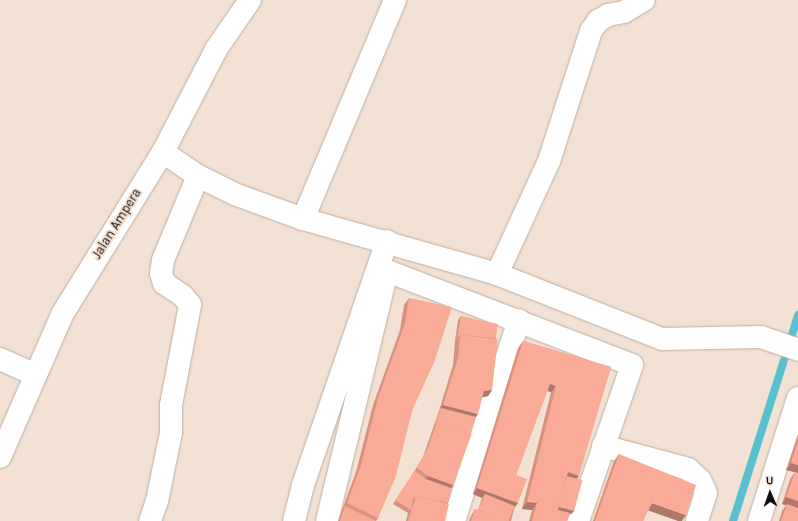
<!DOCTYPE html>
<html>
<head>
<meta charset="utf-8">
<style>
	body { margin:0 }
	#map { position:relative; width:798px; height:521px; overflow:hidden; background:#f3e2d4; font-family:Karla,sans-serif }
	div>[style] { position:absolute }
	.stream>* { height:8px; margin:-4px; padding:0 4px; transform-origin:4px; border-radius:4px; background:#58c0d1 }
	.roads { filter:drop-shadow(0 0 1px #beaea1) drop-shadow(0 0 1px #beaea1) }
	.minor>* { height:22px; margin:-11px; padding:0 11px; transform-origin:11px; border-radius:11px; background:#fff }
	.wall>* { inset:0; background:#d79382 }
	.shaded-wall>* { inset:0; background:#af786a }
	.building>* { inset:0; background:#faab97; transform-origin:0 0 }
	span { translate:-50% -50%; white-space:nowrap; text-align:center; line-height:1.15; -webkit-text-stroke:4px #f3e2d4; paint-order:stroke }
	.street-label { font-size:13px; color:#150f0b }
	.north { position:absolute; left:750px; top:473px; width:40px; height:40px; -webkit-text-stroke:3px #f3e2d4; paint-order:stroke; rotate:358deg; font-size:11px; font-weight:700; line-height:16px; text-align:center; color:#150f0b }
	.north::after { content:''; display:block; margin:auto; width:14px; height:18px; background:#150f0b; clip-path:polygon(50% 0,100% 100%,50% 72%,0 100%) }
</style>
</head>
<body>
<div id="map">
	<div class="stream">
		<i style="left:792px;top:335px;width:21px;rotate:-73deg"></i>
		<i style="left:733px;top:521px;width:169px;rotate:-72.4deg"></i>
	</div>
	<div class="roads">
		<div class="minor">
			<i style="left:163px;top:152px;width:42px;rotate:34.4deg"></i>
			<i style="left:198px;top:176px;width:43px;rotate:26deg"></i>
			<i style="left:237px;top:195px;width:70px;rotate:20deg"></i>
			<i style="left:303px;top:219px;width:202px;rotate:15.8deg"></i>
			<i style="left:497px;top:274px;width:177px;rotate:21.5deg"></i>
			<i style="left:662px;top:339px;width:99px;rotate:-1.2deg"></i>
			<i style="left:761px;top:337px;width:39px;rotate:19deg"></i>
			<i style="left:303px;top:219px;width:238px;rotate:-67.2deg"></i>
			<i style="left:497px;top:274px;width:124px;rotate:-65.3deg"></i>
			<i style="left:549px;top:161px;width:137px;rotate:-72.1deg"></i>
			<i style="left:591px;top:31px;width:12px;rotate:-55deg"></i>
			<i style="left:598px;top:21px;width:12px;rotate:-31deg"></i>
			<i style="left:608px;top:15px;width:16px;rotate:-11deg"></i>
			<i style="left:624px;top:12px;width:23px;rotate:-31deg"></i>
			<i style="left:0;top:359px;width:39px;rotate:24deg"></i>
			<i style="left:603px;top:446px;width:88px;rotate:15.1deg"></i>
			<i style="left:688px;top:469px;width:16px;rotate:43deg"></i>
			<i style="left:700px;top:480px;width:14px;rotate:65deg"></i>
			<i style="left:706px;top:493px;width:29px;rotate:108deg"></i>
			<i style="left:0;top:457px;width:157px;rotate:-66.4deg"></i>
			<i style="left:63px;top:313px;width:190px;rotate:-58.2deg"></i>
			<i style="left:163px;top:152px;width:117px;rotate:-62.6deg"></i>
			<i style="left:217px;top:48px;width:58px;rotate:-55.5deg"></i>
			<i style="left:150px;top:521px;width:21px;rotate:-71deg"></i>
			<i style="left:157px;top:501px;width:69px;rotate:-78.4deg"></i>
			<i style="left:171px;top:433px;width:28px;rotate:-90deg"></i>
			<i style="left:171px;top:405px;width:102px;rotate:-79.2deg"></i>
			<i style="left:190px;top:305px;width:11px;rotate:-128deg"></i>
			<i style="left:183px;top:296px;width:23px;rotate:-146deg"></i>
			<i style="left:164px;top:283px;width:10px;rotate:-107deg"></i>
			<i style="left:161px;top:273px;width:13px;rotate:-81deg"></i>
			<i style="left:163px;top:260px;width:91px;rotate:-67.4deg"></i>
			<i style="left:294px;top:521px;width:37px;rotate:-76deg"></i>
			<i style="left:303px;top:485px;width:258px;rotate:-71deg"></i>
			<i style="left:327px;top:521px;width:257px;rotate:-76.5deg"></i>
			<i style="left:387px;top:271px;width:262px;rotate:21deg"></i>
			<i style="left:632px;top:365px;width:165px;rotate:109.1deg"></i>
			<i style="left:454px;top:521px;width:211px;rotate:-72.1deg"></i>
			<i style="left:759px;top:521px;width:129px;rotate:-72.4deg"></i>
		</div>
	</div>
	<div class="wall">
		<i style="clip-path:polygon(409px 298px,412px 411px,378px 518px,376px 521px,338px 521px,342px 510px,356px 472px,373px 405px,400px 330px,404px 305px)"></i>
		<i style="clip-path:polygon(461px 316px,496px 338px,492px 390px,488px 396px,482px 397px,453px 485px,451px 488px,448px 503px,445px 521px,406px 521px,408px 513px,393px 504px,412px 475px,423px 457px,439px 411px,453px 365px,455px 341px,458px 320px)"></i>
		<i style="clip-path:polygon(523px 341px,611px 367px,577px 479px,574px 511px,571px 514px,570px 514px,567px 521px,529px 521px,532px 510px,522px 509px,551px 392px,547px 391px,516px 475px,518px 503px,515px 506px,511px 521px,469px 521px,471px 516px,475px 509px,478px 510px,482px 498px,473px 494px,518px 348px)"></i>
		<i style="clip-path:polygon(798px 434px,798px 521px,779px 521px,782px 511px,786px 505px,782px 504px,790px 479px,795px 472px,786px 470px)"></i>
		<i style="clip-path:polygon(619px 454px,648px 510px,643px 521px,593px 521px,614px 461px)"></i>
	</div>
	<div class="shaded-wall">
		<i style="clip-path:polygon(550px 384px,556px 386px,551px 392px,545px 390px)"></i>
		<i style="clip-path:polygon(492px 390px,488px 396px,479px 398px,484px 391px)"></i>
		<i style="clip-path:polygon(443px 405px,478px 414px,473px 421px,441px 408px)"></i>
		<i style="clip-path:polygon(791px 463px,798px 465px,798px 473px,786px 470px)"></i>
		<i style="clip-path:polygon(568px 472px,579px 476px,574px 482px,565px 480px)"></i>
		<i style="clip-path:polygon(428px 476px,453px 485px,449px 492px,423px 483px)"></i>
		<i style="clip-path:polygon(477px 488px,518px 503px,513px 509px,485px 494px,482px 498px,473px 494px)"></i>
		<i style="clip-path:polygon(786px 497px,798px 501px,798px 509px,782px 504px)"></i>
		<i style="clip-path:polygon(527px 502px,537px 503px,532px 510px,522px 509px)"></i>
		<i style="clip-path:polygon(652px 503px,686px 515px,682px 521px,678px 521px,647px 510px)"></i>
		<i style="clip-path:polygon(557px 506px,574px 511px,571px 514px,555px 510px)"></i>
	</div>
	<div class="building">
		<i style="clip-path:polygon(409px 298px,452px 307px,435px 360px,412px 411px,396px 476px,378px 518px,347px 503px,361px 465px,378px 398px,405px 323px)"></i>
		<i style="clip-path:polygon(461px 316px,498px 324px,496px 338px,460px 335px,457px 338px)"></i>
		<i style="clip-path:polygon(460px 335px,498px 339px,492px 390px,484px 391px,478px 414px,443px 405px,458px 358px)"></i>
		<i style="clip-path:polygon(523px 341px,611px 367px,579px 476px,568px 472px,565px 483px,558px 510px,570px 513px,567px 521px,532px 521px,537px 503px,527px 502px,556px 386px,550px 384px,516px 475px,527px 479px,518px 503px,477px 488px)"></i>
		<i style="clip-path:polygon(441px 408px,476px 417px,471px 433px,437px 422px,435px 425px)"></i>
		<i style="clip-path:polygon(437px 422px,472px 433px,453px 485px,428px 476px,417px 468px,427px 450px)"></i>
		<i style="clip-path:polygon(798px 441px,798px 465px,791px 463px)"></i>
		<i style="clip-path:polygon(619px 454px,696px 485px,686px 515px,652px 503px,643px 521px,595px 521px)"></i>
		<i style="clip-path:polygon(415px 471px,426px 479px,451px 488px,448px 503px,416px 496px,413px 499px,411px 510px,395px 500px)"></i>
		<i style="clip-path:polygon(795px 472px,798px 473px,798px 501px,786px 497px)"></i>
		<i style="left:567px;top:476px;width:16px;height:32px;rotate:15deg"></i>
		<i style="left:485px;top:494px;width:32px;height:17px;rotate:22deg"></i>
		<i style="clip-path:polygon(416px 496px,449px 504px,445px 521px,408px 521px)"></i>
		<i style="clip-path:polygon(787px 504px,798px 508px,798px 521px,781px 521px)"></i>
		<i style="clip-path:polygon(345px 506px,376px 521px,340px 521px)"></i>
		<i style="clip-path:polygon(475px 509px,510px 521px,471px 521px)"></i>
	</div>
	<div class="street-label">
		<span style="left:117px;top:224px;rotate:-58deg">Jalan Ampera</span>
	</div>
	<div class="north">U</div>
</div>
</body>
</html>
